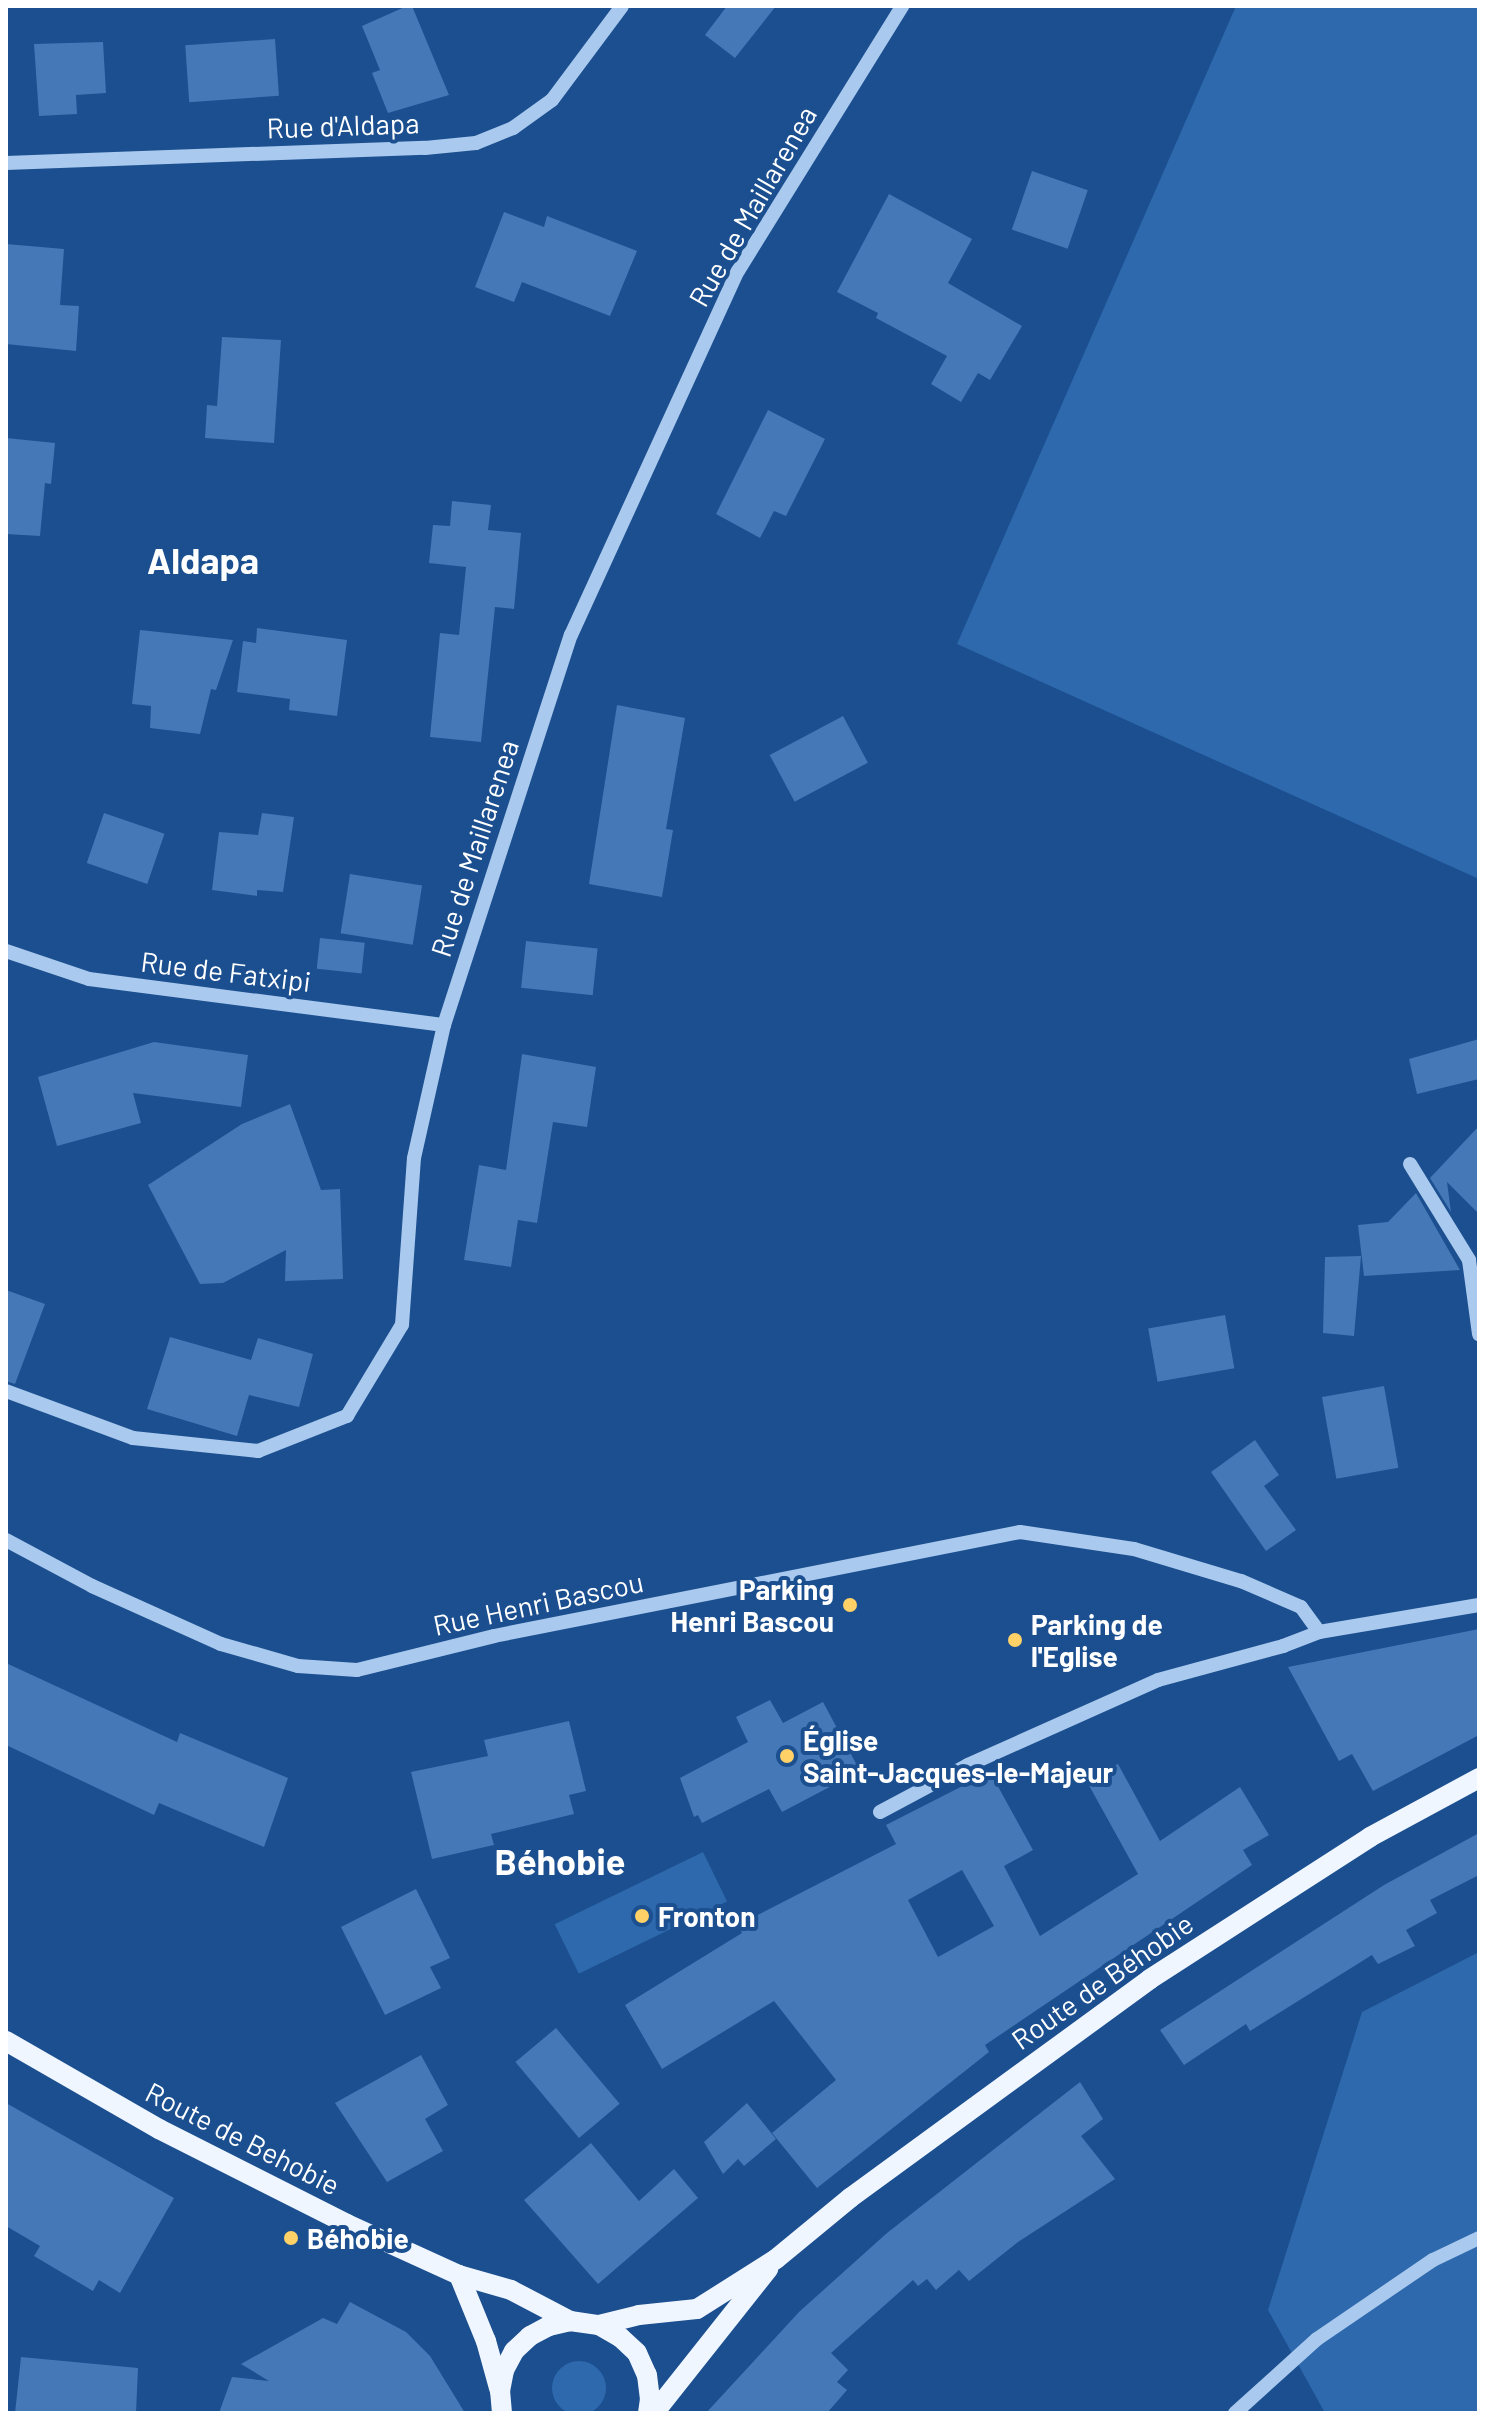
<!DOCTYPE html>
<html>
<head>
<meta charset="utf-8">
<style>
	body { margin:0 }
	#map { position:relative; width:1485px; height:2419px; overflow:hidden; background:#1b4f8f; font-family:Barlow,sans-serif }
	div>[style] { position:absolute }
	.green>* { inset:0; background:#2e69ad; transform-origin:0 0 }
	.round { border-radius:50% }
	.building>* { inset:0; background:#4478b7; transform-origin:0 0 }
	.minor>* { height:14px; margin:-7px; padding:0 7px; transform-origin:7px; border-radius:7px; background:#a9c9ee }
	.major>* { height:20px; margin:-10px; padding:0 10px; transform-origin:10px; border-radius:10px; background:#f0f6ff }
	.dots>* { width:22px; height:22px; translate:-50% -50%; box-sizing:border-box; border:4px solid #1b4f8f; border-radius:50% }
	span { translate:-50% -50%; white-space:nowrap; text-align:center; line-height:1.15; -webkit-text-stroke:8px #1b4f8f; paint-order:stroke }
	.street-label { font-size:28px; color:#fff }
	.poi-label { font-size:28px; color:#fff; font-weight:700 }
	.right { translate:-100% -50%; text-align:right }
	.left { translate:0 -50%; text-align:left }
	.district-label { font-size:36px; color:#fff; font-weight:700 }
	.frame { position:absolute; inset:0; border:8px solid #fff; pointer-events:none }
</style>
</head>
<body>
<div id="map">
	<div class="green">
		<i style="clip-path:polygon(1236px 6px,1479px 6px,1479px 879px,957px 644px)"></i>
		<i style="left:703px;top:1852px;width:55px;height:165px;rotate:64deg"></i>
		<i style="clip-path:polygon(1479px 1952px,1479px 2413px,1325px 2413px,1268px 2310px,1362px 2012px)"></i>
		<i class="round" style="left:552px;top:2361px;width:54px;height:54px"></i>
	</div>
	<div class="building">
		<i style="clip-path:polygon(407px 6px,412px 6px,449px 95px,388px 113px,372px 73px,380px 70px,362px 26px)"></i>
		<i style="clip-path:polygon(727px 6px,776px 6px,735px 58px,705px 35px)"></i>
		<i style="left:275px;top:39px;width:57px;height:90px;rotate:86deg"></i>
		<i style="clip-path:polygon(103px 42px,106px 93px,76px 95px,77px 114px,39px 116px,34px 44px)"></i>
		<i style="left:1032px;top:171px;width:59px;height:62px;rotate:19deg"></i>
		<i style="clip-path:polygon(889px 194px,972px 239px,948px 283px,1022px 326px,990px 380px,978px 373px,961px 402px,931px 384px,947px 356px,876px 318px,878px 313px,837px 292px)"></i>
		<i style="clip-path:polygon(504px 212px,544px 227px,547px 216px,637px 251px,610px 316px,522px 282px,514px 302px,475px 287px)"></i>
		<i style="clip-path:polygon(6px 244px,64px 249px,60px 305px,79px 306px,76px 351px,6px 344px)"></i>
		<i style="clip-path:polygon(222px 337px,281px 340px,274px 443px,205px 438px,207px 405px,217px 406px)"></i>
		<i style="clip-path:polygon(768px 410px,825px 439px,786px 516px,774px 511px,760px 538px,716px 514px)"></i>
		<i style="clip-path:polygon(6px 438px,55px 443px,51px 484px,45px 483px,40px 536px,6px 534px)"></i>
		<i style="clip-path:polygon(452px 501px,491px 505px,488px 530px,521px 533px,514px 609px,495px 607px,481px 742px,430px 737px,440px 633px,459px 635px,466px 567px,429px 563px,433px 525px,450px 526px)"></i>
		<i style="clip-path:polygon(257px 628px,347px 640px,337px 716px,289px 710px,290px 699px,237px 692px,243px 641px,256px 643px)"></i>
		<i style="clip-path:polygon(140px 630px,233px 640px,216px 690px,211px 689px,200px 734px,150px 728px,151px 706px,132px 704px)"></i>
		<i style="clip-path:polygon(617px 705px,685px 718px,666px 829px,673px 830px,662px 897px,589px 884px)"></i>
		<i style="left:843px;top:716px;width:53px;height:83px;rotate:62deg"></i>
		<i style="left:104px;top:813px;width:64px;height:53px;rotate:19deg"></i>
		<i style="clip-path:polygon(262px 813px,294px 817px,283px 892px,257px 890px,257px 896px,212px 890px,219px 832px,258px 835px)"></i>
		<i style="left:350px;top:874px;width:73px;height:60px;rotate:9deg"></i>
		<i style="left:320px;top:938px;width:45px;height:31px;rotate:6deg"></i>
		<i style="left:526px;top:941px;width:72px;height:47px;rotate:6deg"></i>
		<i style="clip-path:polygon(1479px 1039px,1479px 1079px,1417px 1094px,1409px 1059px)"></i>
		<i style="clip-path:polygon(154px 1042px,248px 1055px,241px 1107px,133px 1093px,141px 1123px,57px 1146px,38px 1077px)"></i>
		<i style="clip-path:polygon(522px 1054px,596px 1067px,587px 1127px,553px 1122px,537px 1223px,518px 1220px,511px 1267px,464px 1260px,479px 1165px,506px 1170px)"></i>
		<i style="clip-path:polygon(290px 1104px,321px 1190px,340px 1189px,343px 1279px,285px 1281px,286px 1250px,223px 1283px,200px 1284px,148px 1185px,242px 1124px)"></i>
		<i style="clip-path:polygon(1479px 1126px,1479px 1214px,1447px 1182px,1451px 1212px,1430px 1178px)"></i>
		<i style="clip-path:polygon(1416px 1193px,1460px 1270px,1364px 1276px,1358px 1225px,1388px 1222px)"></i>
		<i style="clip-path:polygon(1361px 1256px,1354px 1336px,1323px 1333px,1325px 1257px)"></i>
		<i style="clip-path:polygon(6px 1290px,45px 1304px,15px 1384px,6px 1381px)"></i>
		<i style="left:1225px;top:1315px;width:54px;height:78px;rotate:80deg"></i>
		<i style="clip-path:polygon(170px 1337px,251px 1360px,258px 1338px,313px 1354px,299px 1407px,249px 1395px,237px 1436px,147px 1409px)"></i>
		<i style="left:1384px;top:1386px;width:83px;height:63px;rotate:80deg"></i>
		<i style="clip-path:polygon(1255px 1440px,1279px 1475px,1264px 1486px,1296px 1530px,1266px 1551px,1211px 1472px)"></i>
		<i style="clip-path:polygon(1479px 1629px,1479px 1735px,1373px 1791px,1352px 1754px,1339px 1761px,1288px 1667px)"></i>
		<i style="clip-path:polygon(6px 1663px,177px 1742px,180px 1733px,288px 1778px,264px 1847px,159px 1803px,154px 1815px,6px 1745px)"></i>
		<i style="clip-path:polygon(770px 1700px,783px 1723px,823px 1702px,860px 1771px,782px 1812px,769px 1789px,702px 1823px,698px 1815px,694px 1817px,680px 1778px,748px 1742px,736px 1717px)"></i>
		<i style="clip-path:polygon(569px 1721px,586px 1791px,569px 1795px,574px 1814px,491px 1834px,494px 1845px,432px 1859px,411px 1772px,488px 1756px,484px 1740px)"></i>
		<i style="clip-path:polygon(evenodd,1118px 1764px,1160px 1841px,1240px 1787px,1269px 1835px,1243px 1850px,1252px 1865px,985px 2045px,989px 2052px,817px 2188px,772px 2133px,836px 2080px,774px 2001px,662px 2069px,625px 2005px,742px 1933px,738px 1925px,896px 1844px,886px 1825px,990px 1772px,1033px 1850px,1004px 1866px,1040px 1936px,1138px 1874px,1086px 1780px,1118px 1764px,962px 1870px,994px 1926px,938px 1957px,908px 1900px,962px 1870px)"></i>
		<i style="clip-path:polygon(1479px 1833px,1479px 1875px,1430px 1900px,1437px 1913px,1406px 1930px,1415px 1946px,1378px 1964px,1372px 1955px,1250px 2031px,1246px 2024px,1184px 2065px,1160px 2030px,1384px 1885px)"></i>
		<i style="clip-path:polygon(416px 1889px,450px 1958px,430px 1967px,441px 1988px,385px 2015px,341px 1927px)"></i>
		<i style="left:556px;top:2028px;width:99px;height:53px;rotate:50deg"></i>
		<i style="clip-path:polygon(421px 2055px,448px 2105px,425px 2119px,443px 2151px,387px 2182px,335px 2103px)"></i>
		<i style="clip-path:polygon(1080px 2082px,1103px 2119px,1081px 2136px,1115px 2179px,1018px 2242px,969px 2281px,959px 2270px,936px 2290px,927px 2279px,918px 2286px,913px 2280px,831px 2353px,848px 2370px,837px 2382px,847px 2390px,827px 2413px,706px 2413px,799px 2312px,887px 2233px)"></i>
		<i style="clip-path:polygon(6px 2103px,174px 2198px,120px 2293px,99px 2280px,93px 2291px,34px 2256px,40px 2246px,6px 2226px)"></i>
		<i style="clip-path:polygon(747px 2103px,776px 2139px,744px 2166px,738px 2159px,723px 2174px,704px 2142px)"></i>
		<i style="clip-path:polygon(591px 2143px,639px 2201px,674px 2169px,698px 2198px,598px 2284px,524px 2200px)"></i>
		<i style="clip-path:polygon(350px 2302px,406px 2332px,430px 2356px,465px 2413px,219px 2413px,232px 2377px,269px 2381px,241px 2364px,323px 2318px,337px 2324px)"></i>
		<i style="clip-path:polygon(21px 2357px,138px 2368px,136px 2413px,15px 2413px)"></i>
	</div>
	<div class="minor">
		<i style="left:6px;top:163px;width:419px;rotate:-2.1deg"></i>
		<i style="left:425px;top:148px;width:51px;rotate:-5.6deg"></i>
		<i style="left:476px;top:143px;width:40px;rotate:-22deg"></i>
		<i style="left:513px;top:128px;width:48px;rotate:-35.7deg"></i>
		<i style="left:552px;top:100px;width:117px;rotate:-53.3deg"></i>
		<i style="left:6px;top:951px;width:88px;rotate:18.6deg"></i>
		<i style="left:89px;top:979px;width:358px;rotate:7.4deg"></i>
		<i style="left:1410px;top:1164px;width:113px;rotate:58.4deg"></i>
		<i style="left:1469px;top:1260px;width:75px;rotate:82.3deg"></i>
		<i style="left:6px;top:1391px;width:135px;rotate:20.3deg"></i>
		<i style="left:133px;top:1438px;width:126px;rotate:5.9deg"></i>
		<i style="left:258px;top:1451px;width:96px;rotate:-21.5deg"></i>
		<i style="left:347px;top:1416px;width:106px;rotate:-58.9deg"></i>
		<i style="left:402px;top:1325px;width:167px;rotate:-85.9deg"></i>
		<i style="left:414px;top:1158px;width:136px;rotate:-77.3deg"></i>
		<i style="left:444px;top:1025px;width:410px;rotate:-72deg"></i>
		<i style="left:571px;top:635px;width:400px;rotate:-65.4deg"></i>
		<i style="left:738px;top:271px;width:312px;rotate:-58.2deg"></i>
		<i style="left:6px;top:1540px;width:98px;rotate:28.1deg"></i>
		<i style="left:92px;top:1586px;width:141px;rotate:24.2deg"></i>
		<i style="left:221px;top:1644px;width:80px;rotate:15.9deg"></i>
		<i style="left:298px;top:1666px;width:59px;rotate:3.9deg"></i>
		<i style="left:357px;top:1670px;width:141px;rotate:-13.9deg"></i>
		<i style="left:494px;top:1636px;width:536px;rotate:-11.18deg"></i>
		<i style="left:1020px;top:1532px;width:115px;rotate:8.5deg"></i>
		<i style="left:1134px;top:1549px;width:112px;rotate:16.7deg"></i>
		<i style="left:1241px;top:1581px;width:65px;rotate:23.4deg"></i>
		<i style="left:1301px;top:1607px;width:31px;rotate:54deg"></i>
		<i style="left:880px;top:1812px;width:100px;rotate:-28.1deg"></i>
		<i style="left:968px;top:1765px;width:208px;rotate:-24.1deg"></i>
		<i style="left:1158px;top:1680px;width:130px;rotate:-15.2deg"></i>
		<i style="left:1283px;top:1646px;width:39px;rotate:-21deg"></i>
		<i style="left:1319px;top:1632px;width:162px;rotate:-9.6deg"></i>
		<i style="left:1235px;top:2413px;width:110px;rotate:-42.1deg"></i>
		<i style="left:1317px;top:2339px;width:140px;rotate:-34.3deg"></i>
		<i style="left:1433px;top:2260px;width:51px;rotate:-25.6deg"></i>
	</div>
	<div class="major">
		<i style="left:6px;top:2041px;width:177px;rotate:29.9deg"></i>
		<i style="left:159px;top:2129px;width:211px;rotate:26.8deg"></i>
		<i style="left:347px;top:2224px;width:123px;rotate:24.5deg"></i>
		<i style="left:459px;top:2275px;width:54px;rotate:16.1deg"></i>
		<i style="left:511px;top:2290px;width:67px;rotate:27.7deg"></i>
		<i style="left:459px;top:2275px;width:71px;rotate:67.8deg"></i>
		<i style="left:486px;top:2341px;width:49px;rotate:74.5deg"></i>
		<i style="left:599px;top:2325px;width:41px;rotate:-14deg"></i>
		<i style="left:639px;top:2315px;width:58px;rotate:-5.9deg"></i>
		<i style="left:697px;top:2309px;width:93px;rotate:-32.3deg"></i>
		<i style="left:776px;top:2259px;width:96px;rotate:-39.5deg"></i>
		<i style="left:850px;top:2198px;width:371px;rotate:-36.1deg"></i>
		<i style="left:1150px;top:1979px;width:262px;rotate:-32.8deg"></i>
		<i style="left:1370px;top:1837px;width:124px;rotate:-28.4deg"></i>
		<i style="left:502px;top:2413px;width:22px;rotate:-95deg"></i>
		<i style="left:500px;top:2391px;width:21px;rotate:-79deg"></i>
		<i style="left:504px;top:2370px;width:21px;rotate:-62deg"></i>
		<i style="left:514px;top:2351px;width:22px;rotate:-43deg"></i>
		<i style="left:530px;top:2336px;width:21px;rotate:-28deg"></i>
		<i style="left:549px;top:2326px;width:22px;rotate:-13deg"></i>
		<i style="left:570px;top:2321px;width:29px;rotate:8deg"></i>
		<i style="left:599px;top:2325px;width:24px;rotate:30deg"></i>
		<i style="left:620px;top:2337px;width:23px;rotate:43deg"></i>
		<i style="left:637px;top:2353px;width:24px;rotate:66deg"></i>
		<i style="left:647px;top:2375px;width:24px;rotate:83deg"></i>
		<i style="left:650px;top:2399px;width:14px;rotate:98deg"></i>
		<i style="left:654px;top:2413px;width:184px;rotate:-51.6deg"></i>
	</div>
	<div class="dots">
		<i style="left:850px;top:1605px;background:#ffd166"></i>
		<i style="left:1015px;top:1640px;background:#ffd166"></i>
		<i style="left:787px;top:1756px;background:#ffd166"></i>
		<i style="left:642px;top:1916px;background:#ffd166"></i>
		<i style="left:291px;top:2238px;background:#ffd166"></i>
	</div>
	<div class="street-label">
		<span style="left:343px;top:125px;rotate:-2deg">Rue d'Aldapa</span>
		<span style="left:752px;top:206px;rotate:-60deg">Rue de Maillarenea</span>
		<span style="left:474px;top:848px;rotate:-72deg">Rue de Maillarenea</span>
		<span style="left:226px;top:971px;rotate:7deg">Rue de Fatxipi</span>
		<span style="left:538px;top:1603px;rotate:-12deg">Rue Henri Bascou</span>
		<span style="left:1102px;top:1981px;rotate:-35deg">Route de Béhobie</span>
		<span style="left:243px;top:2138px;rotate:27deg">Route de Behobie</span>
	</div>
	<div class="poi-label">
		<span class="right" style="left:834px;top:1605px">Parking<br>Henri Bascou</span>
		<span class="left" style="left:1031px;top:1640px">Parking de<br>l'Eglise</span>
		<span class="left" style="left:803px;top:1756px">Église<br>Saint-Jacques-le-Majeur</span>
		<span class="left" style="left:658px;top:1916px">Fronton</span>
		<span class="left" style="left:307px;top:2238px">Béhobie</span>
	</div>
	<div class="district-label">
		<span style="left:203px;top:560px">Aldapa</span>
		<span style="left:560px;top:1861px">Béhobie</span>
	</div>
	<div class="frame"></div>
</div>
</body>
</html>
